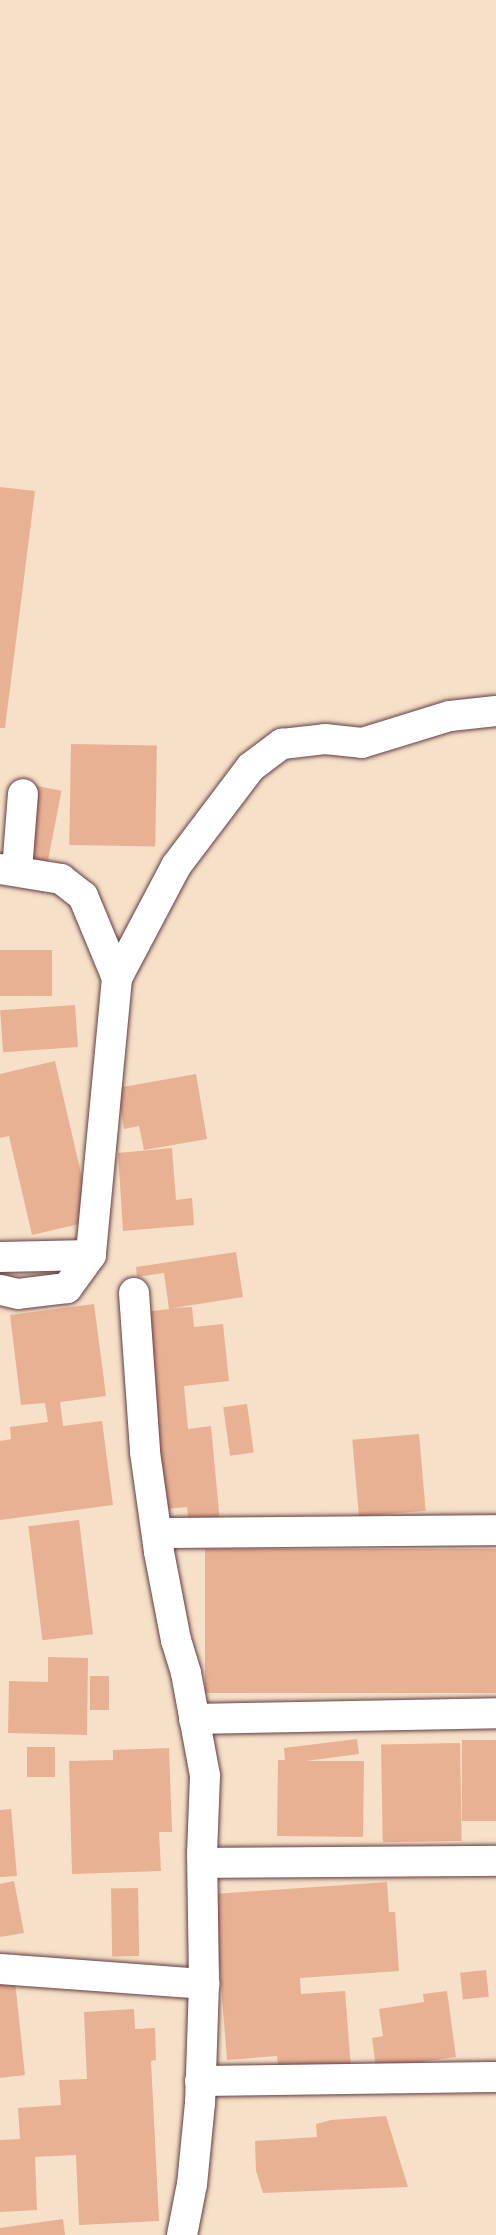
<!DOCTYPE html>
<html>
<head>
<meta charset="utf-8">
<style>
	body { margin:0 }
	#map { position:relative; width:496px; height:2235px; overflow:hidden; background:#f6e0c7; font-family:"Gochi Hand",sans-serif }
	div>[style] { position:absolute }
	.building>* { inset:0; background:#e9b194; transform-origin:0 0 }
	.roads { filter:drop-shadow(0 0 2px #643c42) drop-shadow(0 0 2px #643c42) }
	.street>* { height:30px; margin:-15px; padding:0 15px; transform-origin:15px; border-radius:15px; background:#fff }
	span { translate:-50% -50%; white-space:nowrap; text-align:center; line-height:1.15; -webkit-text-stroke:4.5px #fff; paint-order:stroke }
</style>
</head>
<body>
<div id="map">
	<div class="building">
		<i style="clip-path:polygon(0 487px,35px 491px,5px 728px,0 728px)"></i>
		<i style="left:71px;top:744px;width:86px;height:101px;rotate:1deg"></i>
		<i style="left:37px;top:786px;width:25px;height:77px;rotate:11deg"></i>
		<i style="left:0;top:950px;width:52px;height:46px"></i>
		<i style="left:75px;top:1005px;width:42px;height:75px;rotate:86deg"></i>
		<i style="clip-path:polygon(55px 1061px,92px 1221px,32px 1235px,9px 1136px,0 1138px,0 1074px)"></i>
		<i style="clip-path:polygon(196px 1074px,207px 1139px,144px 1150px,139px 1126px,124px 1129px,117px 1088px)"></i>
		<i style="clip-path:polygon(172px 1148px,176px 1200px,192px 1198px,194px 1225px,123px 1231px,118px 1153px)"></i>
		<i style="clip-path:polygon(236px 1252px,243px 1297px,173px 1308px,192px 1307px,194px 1327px,223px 1324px,229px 1381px,184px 1386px,188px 1429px,211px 1426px,220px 1523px,189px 1526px,187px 1507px,155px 1510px,136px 1313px,169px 1309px,164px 1273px,137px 1277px,136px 1267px)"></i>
		<i style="clip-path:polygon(94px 1304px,106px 1396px,60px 1402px,63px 1426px,102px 1421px,113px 1505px,0 1520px,0 1441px,11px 1439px,10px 1427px,48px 1422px,45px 1403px,21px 1405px,10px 1315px)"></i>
		<i style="left:247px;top:1404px;width:49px;height:24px;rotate:82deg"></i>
		<i style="left:419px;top:1434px;width:77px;height:67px;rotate:85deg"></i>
		<i style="left:79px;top:1520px;width:115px;height:51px;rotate:83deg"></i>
		<i style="left:205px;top:1549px;width:291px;height:144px"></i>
		<i style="clip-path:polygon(48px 1657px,88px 1658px,87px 1735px,8px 1733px,9px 1681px,48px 1682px)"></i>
		<i style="left:90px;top:1676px;width:19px;height:34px"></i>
		<i style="clip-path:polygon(357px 1739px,359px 1754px,306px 1761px,364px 1761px,363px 1837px,277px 1836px,278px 1760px,285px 1760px,284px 1748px)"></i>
		<i style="left:496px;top:1740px;width:81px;height:34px;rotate:90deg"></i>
		<i style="left:460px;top:1743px;width:98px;height:79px;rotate:89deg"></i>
		<i style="left:27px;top:1747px;width:28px;height:30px"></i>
		<i style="clip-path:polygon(169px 1748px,172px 1832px,159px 1832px,161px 1871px,72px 1874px,69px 1761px,113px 1760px,113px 1750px)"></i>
		<i style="clip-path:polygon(11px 1809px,17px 1876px,0 1877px,0 1810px)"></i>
		<i style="clip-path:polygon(14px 1881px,24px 1933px,0 1937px,0 1884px)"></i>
		<i style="clip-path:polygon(387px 1882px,389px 1912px,395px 1912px,399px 1971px,300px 1978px,301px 1994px,345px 1991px,351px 2069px,279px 2074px,277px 2056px,227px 2060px,214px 1894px)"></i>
		<i style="left:138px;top:1888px;width:68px;height:27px;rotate:89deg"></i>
		<i style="left:486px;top:1970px;width:27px;height:26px;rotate:84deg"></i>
		<i style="clip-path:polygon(15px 1981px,25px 2075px,0 2078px,0 1982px)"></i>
		<i style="clip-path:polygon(447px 1991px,456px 2057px,376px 2068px,372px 2038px,383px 2036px,379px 2009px,424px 2002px,423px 1994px)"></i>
		<i style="clip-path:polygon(134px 2009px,135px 2029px,155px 2028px,156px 2060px,151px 2061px,159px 2221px,79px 2225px,76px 2155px,35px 2157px,37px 2210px,0 2212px,0 2140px,20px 2139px,18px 2108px,61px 2105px,59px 2080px,87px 2079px,84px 2012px)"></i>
		<i style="clip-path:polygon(386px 2116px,408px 2187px,263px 2193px,256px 2171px,255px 2141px,317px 2137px,316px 2124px,331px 2120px)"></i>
		<i style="clip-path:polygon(63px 2219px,65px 2235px,0 2235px,0 2228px)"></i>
	</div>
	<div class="roads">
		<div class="street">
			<i style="left:0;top:869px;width:62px;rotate:9.3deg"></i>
			<i style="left:61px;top:879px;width:28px;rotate:38deg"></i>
			<i style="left:83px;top:896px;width:89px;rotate:67.5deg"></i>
			<i style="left:117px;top:978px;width:278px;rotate:95.4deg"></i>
			<i style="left:91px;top:1255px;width:41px;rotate:126deg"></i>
			<i style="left:67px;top:1288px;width:49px;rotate:173deg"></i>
			<i style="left:18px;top:1294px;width:18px;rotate:-167deg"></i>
			<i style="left:17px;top:870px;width:76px;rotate:-85.5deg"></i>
			<i style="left:117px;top:978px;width:127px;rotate:-62.2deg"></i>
			<i style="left:176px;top:866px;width:124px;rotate:-52.9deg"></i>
			<i style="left:251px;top:767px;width:39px;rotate:-37deg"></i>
			<i style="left:282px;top:744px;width:43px;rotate:-6.6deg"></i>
			<i style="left:325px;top:739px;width:37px;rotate:6deg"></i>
			<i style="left:362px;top:743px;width:92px;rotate:-17.1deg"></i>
			<i style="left:450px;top:716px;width:46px;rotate:-6.2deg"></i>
			<i style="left:0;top:1257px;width:91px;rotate:-1.3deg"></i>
			<i style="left:134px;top:1293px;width:159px;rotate:86deg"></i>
			<i style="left:145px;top:1452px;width:101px;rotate:82deg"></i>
			<i style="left:159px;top:1552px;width:90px;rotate:79.1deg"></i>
			<i style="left:176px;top:1640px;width:34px;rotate:73deg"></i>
			<i style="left:186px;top:1673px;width:105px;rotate:79.5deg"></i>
			<i style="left:205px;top:1776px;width:77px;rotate:92.2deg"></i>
			<i style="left:202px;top:1853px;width:131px;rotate:89.1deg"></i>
			<i style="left:204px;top:1984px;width:119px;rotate:91.9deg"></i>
			<i style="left:200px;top:2103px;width:81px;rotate:95.6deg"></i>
			<i style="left:192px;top:2184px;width:52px;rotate:101.1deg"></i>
			<i style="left:157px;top:1533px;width:339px;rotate:-0.5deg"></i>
			<i style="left:194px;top:1719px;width:302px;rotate:-1.1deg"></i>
			<i style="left:204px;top:1863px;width:292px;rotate:-0.4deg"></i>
			<i style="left:0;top:1969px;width:205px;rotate:4.2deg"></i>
			<i style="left:200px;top:2081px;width:296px;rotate:-0.8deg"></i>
		</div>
	</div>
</div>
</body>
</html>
